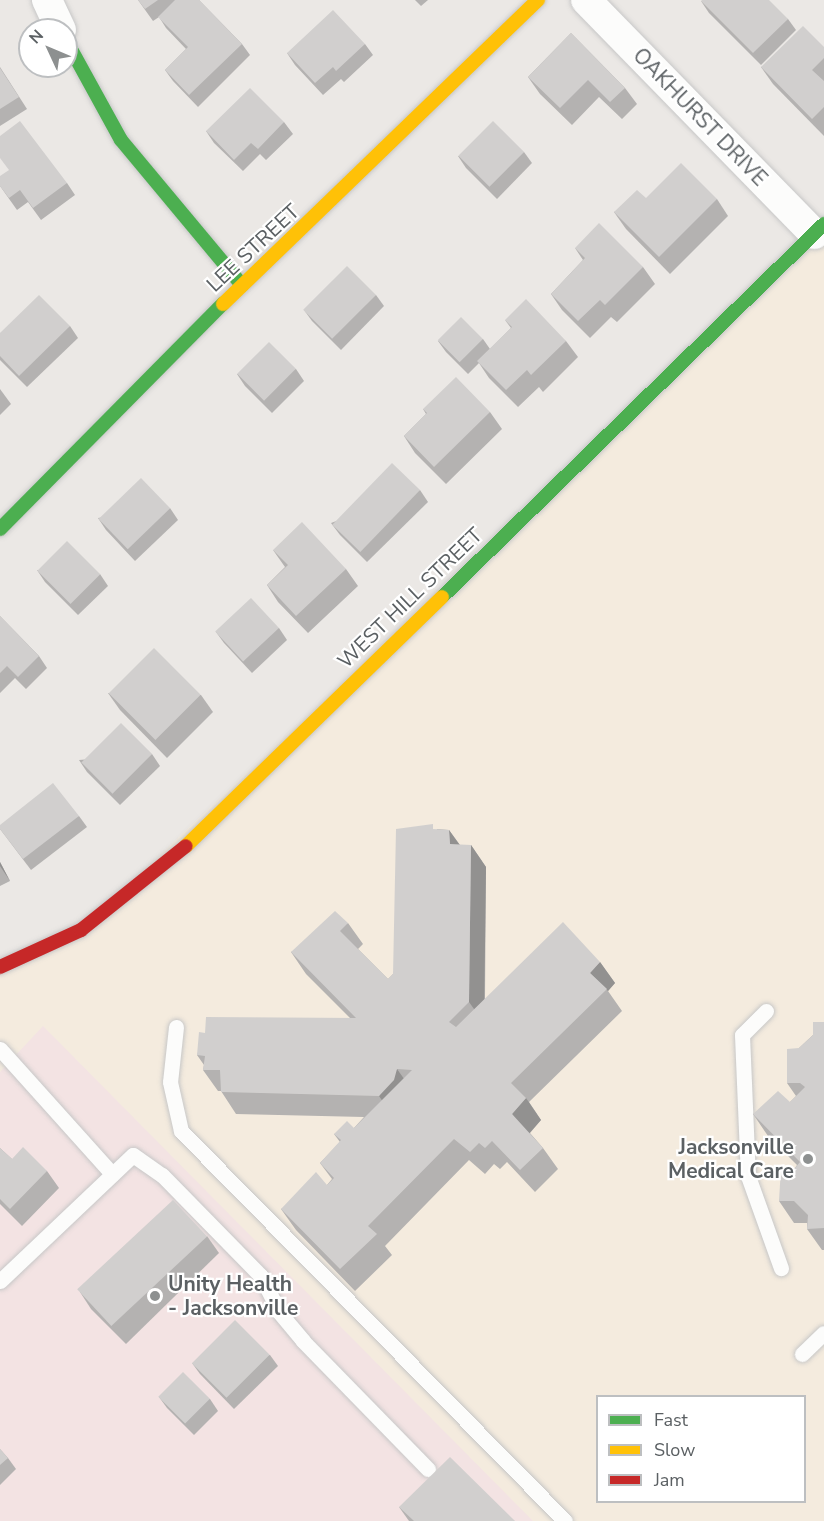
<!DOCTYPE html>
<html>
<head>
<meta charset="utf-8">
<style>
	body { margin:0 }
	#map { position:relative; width:824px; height:1521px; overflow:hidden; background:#ebe8e5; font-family:"Nunito Sans",sans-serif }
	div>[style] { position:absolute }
	.commercial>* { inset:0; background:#f4ebde }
	.medical>* { inset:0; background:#f3e3e3 }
	.roads { filter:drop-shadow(0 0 2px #c7c7c7) drop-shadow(0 0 2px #c7c7c7) }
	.lane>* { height:15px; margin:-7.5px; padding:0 7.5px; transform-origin:7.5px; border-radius:7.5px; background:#fcfcfb }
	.street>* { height:30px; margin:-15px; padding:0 15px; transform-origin:15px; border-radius:15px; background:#fcfcfb }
	.fast>* { height:14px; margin:-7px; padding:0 7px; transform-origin:7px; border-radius:7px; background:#4caf50 }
	.slow>* { height:14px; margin:-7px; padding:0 7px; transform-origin:7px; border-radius:7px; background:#ffc107 }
	.jam>* { height:14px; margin:-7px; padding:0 7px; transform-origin:7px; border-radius:7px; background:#c62828 }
	.wall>* { inset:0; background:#b4b2b1 }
	.shaded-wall>* { inset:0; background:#929190 }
	.building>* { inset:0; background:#d1cfce; transform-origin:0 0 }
	.dots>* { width:16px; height:16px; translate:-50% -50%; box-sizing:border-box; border:3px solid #fff; border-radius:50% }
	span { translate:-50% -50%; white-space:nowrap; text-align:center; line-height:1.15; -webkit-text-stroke:4.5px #fff; paint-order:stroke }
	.street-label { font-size:21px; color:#5b6063 }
	.poi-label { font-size:21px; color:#5b6063; font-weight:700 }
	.right { translate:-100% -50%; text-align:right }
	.left { translate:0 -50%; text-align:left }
	.legend { position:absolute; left:596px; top:1395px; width:210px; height:108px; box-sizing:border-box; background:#fff; border:2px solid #bdbfc1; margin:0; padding:8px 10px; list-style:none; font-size:18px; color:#5b6063 }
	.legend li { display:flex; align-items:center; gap:12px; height:30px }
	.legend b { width:30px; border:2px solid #bdbfc1 }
	.north { position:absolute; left:18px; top:18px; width:60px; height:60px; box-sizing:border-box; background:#fff; border:2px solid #bdbfc1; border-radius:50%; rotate:314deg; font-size:16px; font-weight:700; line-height:24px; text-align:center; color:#5b6063 }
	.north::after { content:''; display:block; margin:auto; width:21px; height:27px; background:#8d9090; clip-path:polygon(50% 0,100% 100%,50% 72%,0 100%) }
</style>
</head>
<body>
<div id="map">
	<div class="commercial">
		<i style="clip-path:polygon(evenodd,824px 224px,824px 1521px,0 1521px,0 967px,81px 930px,824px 224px,598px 1396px,804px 1396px,804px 1502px,598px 1502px,598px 1396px)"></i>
	</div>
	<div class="medical">
		<i style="clip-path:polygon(43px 1026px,533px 1521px,0 1521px,0 1072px)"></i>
	</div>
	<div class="roads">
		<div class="lane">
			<i style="left:766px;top:1011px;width:34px;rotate:135deg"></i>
			<i style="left:742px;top:1035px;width:141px;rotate:87.6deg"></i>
			<i style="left:748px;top:1176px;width:98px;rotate:70.3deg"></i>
			<i style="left:176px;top:1027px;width:55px;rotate:96.2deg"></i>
			<i style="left:170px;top:1082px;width:50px;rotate:77.3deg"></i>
			<i style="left:181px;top:1131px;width:547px;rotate:45.44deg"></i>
			<i style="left:0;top:1049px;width:168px;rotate:48.1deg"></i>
			<i style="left:0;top:1281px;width:183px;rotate:-43.5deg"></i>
			<i style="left:133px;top:1155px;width:35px;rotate:35deg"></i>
			<i style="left:162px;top:1175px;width:141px;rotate:45.6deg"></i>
			<i style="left:261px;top:1276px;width:40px;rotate:63.4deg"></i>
			<i style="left:279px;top:1312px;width:38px;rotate:50deg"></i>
			<i style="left:303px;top:1341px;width:179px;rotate:45.7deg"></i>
			<i style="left:802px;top:1354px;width:30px;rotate:-44deg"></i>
		</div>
		<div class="street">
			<i style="left:47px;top:0;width:33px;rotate:65deg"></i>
			<i style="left:586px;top:0;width:327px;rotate:45.7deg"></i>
		</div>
		<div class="fast">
			<i style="left:66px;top:40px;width:114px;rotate:61.2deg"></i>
			<i style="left:121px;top:140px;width:189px;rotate:50.2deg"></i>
			<i style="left:0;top:529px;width:317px;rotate:-45.3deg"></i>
			<i style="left:442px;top:597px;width:534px;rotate:-44.32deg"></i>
		</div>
		<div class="slow">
			<i style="left:223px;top:304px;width:438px;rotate:-44deg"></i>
			<i style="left:186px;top:846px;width:357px;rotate:-44.2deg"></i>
		</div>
		<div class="jam">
			<i style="left:0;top:967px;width:89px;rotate:-24.6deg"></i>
			<i style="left:81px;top:930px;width:134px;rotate:-38.7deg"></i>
		</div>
	</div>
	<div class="wall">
		<i style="clip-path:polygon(138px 0,199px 0,242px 44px,250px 55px,198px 107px,173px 81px,165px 70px,186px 49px,166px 28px,159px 17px,153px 21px)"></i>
		<i style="clip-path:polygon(415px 0,428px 0,421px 6px)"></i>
		<i style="clip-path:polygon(701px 1px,788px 19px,796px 30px,761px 65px,709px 13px)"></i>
		<i style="clip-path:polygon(571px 33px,625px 88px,637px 104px,622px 119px,599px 97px,572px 125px,540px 94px,528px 77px)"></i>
		<i style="clip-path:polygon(365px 44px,373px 55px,344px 82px,341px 79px,323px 95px,295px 65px,287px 53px)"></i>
		<i style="clip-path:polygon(824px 47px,824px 136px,773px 84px,761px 67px)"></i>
		<i style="clip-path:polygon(0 67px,27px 109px,0 126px)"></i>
		<i style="clip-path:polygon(284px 122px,293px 134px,266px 160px,260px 154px,243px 171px,214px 143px,206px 131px)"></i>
		<i style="clip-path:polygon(524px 152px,532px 163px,497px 199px,466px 168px,458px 156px)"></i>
		<i style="clip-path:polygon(67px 183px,75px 195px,41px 220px,28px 202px,17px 210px,0 186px)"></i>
		<i style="clip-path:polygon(646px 198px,717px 199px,728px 216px,670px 274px,626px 229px,614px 212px)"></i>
		<i style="clip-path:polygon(575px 248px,643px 267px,655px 284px,617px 322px,611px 317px,590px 338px,562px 310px,551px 294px,583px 260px)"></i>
		<i style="clip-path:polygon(376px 295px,384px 306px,341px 350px,312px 321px,304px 310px)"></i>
		<i style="clip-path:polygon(505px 320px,566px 341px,578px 357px,543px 392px,539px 387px,518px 407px,489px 378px,479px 363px,468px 374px,446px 352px,438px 341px,483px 339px,490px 349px,511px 328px)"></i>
		<i style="clip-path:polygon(70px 326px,78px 338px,27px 387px,0 360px,0 333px)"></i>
		<i style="clip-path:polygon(296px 369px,304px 381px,272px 413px,245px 386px,237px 374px)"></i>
		<i style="clip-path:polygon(0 389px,11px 404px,0 415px)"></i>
		<i style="clip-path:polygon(423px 409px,490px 412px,502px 429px,446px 484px,415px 453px,404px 436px,426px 414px)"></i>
		<i style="clip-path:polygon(420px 490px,428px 502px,367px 562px,340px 535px,331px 523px)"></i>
		<i style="clip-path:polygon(170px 508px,178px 520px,135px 561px,106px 530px,98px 518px)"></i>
		<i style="clip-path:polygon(273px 550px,346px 569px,358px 586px,308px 633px,278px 602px,267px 585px,285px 567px)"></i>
		<i style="clip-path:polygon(37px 570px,100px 574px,108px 586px,78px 615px,45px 582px)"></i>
		<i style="clip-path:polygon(0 616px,39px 656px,47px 668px,26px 689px,15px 678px,0 693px)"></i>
		<i style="clip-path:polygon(279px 628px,287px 640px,252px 673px,224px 643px,216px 632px)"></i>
		<i style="clip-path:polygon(108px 693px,201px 695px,213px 712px,167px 758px,120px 710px)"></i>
		<i style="clip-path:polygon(152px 754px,160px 766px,120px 805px,87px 772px,79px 760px)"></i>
		<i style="clip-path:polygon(79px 816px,87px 827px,31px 870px,0 829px)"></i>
		<i style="clip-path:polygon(437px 829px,449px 830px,460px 845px,471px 845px,486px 867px,485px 999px,600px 962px,615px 983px,608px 991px,622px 1011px,529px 1102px,541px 1120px,530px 1133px,543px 1148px,558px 1169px,535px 1192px,507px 1162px,500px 1169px,494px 1164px,485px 1174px,469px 1160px,385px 1246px,392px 1255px,355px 1291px,296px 1230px,281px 1209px,327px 1185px,332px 1179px,320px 1163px,340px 1142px,334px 1134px,354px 1128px,364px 1117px,236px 1114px,221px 1091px,218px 1091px,203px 1070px,204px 1065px,197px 1055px,205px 1033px,350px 1018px,306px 974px,291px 952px,348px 923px,363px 944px,358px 949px,388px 979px,393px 974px)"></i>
		<i style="clip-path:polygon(0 862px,10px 881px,0 886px)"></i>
		<i style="clip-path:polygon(824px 1022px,824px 1250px,822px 1250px,807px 1229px,807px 1223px,794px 1223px,779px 1201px,795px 1168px,797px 1165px,768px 1136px,753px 1114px,790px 1102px,796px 1096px,787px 1083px,799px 1048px,813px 1035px)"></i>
		<i style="clip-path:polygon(0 1148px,12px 1159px,47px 1171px,59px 1188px,22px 1226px,0 1204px)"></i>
		<i style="clip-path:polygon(207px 1236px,219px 1253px,126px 1344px,91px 1309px,80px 1292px)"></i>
		<i style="clip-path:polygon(270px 1355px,278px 1366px,234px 1409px,200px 1374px,192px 1363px)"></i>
		<i style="clip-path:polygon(159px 1397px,210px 1399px,218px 1411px,194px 1435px,167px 1408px)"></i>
		<i style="clip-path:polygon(0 1449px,8px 1458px,16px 1469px,0 1485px)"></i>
		<i style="clip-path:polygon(399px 1507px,515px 1521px,409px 1521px)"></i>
	</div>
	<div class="shaded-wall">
		<i style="clip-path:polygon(449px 830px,464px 851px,450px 844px)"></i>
		<i style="clip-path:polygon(471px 845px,486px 867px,484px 1023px,469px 1002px)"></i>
		<i style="clip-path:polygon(0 862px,10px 881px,0 866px)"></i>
		<i style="clip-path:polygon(600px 962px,615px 983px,608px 991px,590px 973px)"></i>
		<i style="clip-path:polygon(397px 1069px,412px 1090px,394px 1118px,379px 1096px)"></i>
		<i style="clip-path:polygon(526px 1098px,541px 1120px,527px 1136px,512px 1114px)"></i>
	</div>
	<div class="building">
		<i style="clip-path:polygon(138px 0,158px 0,145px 9px)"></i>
		<i style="clip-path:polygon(175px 0,199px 0,242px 44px,189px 95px,165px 70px,188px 47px,158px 17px)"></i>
		<i style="clip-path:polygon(702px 0,769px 0,788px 19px,753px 53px,701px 1px)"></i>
		<i style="clip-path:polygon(333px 10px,365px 44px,336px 71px,333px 67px,315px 83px,287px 53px)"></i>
		<i style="clip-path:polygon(803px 26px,824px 47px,824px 58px,812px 70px,824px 81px,824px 107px,812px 119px,761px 67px)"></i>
		<i style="clip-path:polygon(571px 33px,625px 88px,610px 102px,588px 80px,560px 108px,528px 77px)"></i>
		<i style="clip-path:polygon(0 68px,19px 97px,0 109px)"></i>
		<i style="clip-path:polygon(250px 88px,284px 122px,258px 149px,251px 143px,234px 160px,206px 131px)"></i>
		<i style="clip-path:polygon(20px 121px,67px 183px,33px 208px,20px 190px,9px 198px,0 186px,0 176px,9px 170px,0 158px,0 136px)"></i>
		<i style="left:493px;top:121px;width:44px;height:49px;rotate:45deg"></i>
		<i style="clip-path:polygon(681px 163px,717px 199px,659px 257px,614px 212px,637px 190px,646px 198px)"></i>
		<i style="clip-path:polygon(599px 223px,643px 267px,605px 305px,600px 300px,578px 321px,551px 294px,585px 258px,575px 248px)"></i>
		<i style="left:347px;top:266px;width:41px;height:62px;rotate:45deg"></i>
		<i style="clip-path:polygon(39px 295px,70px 326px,19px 376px,0 356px,0 333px)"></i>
		<i style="clip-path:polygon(526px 299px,566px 341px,531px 375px,527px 370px,506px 390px,477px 361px,512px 327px,505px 320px)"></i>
		<i style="left:461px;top:317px;width:31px;height:33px;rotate:45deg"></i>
		<i style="left:269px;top:342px;width:38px;height:45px;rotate:45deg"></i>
		<i style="clip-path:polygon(456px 377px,490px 412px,434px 467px,404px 436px,427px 413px,423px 409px)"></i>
		<i style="left:392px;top:463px;width:39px;height:86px;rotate:44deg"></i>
		<i style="left:141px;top:478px;width:42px;height:59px;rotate:46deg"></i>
		<i style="clip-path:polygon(302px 522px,346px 569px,296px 616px,267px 585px,288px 565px,273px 550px)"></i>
		<i style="left:67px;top:541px;width:47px;height:42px;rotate:45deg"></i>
		<i style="left:251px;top:598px;width:41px;height:49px;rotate:47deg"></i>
		<i style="clip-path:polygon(0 616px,39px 656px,18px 677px,7px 666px,0 673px)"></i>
		<i style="left:154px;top:648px;width:66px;height:64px;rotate:45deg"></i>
		<i style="left:121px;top:723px;width:44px;height:56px;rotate:45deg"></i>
		<i style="clip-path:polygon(53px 783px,79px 816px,23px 859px,0 829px,0 825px)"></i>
		<i style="clip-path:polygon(433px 824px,433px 829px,449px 830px,450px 844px,471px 845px,469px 1002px,449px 1022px,456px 1027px,563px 922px,600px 962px,590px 973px,607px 989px,511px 1083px,526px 1098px,512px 1114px,543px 1148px,520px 1170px,492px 1141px,485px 1148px,479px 1143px,470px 1152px,454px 1139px,368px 1226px,377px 1234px,340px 1269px,281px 1209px,316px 1172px,327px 1185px,334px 1178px,320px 1163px,341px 1140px,334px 1134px,347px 1121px,354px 1128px,412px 1070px,397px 1069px,394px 1080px,379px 1096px,221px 1092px,220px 1070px,203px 1070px,205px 1056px,197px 1055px,199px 1032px,205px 1033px,206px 1017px,356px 1018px,291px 952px,335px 911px,348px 923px,340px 931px,388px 979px,393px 974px,396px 829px)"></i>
		<i style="clip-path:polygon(813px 1022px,824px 1022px,824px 1228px,807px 1229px,808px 1215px,794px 1201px,779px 1201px,781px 1167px,795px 1168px,800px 1162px,753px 1114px,778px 1091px,790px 1102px,805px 1087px,800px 1083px,787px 1083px,787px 1049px,799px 1048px,813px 1035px)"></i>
		<i style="clip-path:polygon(23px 1147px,47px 1171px,10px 1209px,0 1199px,0 1148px,12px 1159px)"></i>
		<i style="left:173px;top:1200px;width:50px;height:131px;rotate:47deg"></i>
		<i style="left:235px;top:1320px;width:49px;height:61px;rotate:45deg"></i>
		<i style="left:183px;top:1372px;width:38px;height:35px;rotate:45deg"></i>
		<i style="clip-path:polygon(0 1449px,8px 1458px,0 1465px)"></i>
		<i style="clip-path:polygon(450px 1457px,515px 1521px,414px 1521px,399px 1507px)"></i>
	</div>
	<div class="dots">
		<i style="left:808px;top:1159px;background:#8d9090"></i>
		<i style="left:155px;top:1296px;background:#8d9090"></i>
	</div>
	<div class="street-label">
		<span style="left:700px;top:117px;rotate:46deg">OAKHURST DRIVE</span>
		<span style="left:253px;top:248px;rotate:-43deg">LEE STREET</span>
		<span style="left:410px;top:598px;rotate:-44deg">WEST HILL STREET</span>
	</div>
	<div class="poi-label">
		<span class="right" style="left:794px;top:1159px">Jacksonville<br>Medical Care</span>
		<span class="left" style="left:168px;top:1296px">Unity Health<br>- Jacksonville</span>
	</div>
	<ul class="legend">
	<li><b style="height:8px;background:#4caf50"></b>Fast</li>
	<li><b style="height:8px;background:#ffc107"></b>Slow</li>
	<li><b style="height:8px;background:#c62828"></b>Jam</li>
	</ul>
	<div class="north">N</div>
</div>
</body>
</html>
